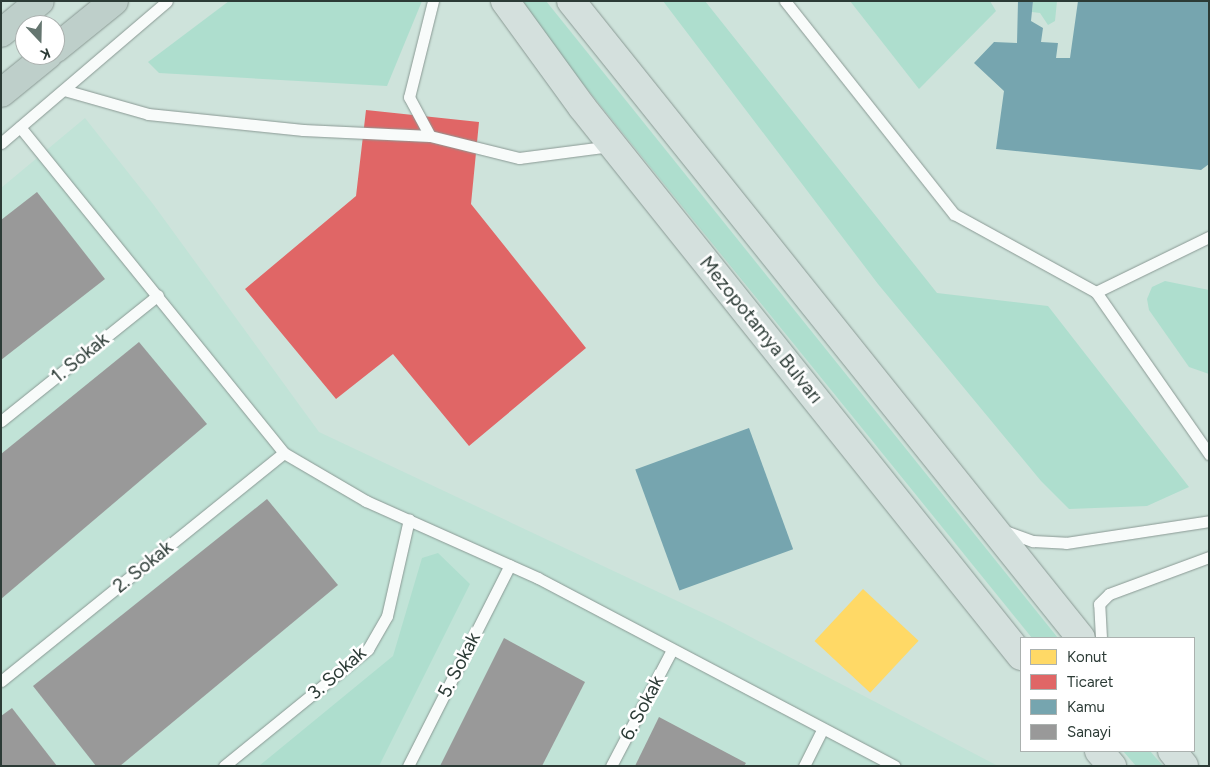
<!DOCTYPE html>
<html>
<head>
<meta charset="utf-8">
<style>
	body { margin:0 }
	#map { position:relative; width:1210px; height:767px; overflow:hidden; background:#cee3db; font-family:Figtree,sans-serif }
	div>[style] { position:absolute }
	.built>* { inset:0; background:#c1e3d7 }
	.green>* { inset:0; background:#aedece }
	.homes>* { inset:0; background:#ffd966; transform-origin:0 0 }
	.shops>* { inset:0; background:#e06666 }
	.public>* { inset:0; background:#76a5af; transform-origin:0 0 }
	.industry>* { inset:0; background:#999 }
	.roads { filter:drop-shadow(0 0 1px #8a9994) drop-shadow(0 0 1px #8a9994) }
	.lane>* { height:11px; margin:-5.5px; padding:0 5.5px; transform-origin:5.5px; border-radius:5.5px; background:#f8fbfa }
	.primary>* { height:28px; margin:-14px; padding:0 14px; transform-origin:14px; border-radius:14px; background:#d4e0dd }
	.highway>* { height:28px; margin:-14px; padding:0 14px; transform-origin:14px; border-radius:14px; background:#becfca }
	span { translate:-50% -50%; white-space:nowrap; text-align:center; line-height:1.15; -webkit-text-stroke:5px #fff; paint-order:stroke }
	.street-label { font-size:19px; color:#2c3b36 }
	.frame { position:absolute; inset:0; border:2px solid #2c3b36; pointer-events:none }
	.legend { position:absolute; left:1020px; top:637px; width:175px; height:115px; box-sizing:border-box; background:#fff; border:1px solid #abb1af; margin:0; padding:6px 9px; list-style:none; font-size:15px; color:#2c3b36 }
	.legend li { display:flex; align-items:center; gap:10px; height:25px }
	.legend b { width:25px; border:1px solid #abb1af }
	.north { position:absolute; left:15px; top:15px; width:50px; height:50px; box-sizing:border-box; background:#fff; border:1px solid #abb1af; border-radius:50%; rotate:159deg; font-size:14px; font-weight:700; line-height:20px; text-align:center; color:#2c3b36 }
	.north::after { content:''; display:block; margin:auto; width:18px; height:22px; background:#657670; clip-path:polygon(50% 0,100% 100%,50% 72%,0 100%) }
</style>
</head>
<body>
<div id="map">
	<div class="built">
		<i style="clip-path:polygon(85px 118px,153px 204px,319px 432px,724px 623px,998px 766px,1px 766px,1px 188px)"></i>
	</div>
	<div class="green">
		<i style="clip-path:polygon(229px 1px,422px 1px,387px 86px,159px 73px,148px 62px)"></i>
		<i style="clip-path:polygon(521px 1px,546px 1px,1058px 638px,1032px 638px,553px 47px)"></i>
		<i style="clip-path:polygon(663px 1px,705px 1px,937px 293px,1048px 306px,1189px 487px,1147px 506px,1069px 509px,1041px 481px,878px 284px)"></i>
		<i style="clip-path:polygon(850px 1px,990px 1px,996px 11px,919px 89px)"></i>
		<i style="clip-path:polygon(1033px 1px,1057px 1px,1055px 21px,1048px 25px,1040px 13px,1032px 12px)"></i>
		<i style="clip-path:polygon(1165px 281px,1209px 290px,1209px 374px,1189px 367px,1149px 310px,1147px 299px,1152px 287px)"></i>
		<i style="clip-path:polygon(438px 553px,470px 584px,379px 766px,259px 766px,393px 656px,422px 558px)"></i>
		<i style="clip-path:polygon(1123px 751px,1150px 751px,1163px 766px,1136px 766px)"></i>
	</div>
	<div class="homes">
		<i style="left:863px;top:589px;width:76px;height:71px;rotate:43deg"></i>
	</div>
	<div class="shops">
		<i style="clip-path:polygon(366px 110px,479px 122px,471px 204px,586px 348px,469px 446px,393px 354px,336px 399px,245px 289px,356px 196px)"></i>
	</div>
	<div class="public">
		<i style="clip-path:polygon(1018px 1px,1033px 1px,1031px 21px,1043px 28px,1041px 42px,1058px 43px,1056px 58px,1070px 58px,1078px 1px,1209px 1px,1209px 164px,1201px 170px,996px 149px,1004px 91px,974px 63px,994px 42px,1017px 43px)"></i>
		<i style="left:749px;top:428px;width:129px;height:121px;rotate:70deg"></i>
	</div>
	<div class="industry">
		<i style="clip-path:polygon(37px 192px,105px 279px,1px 360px,1px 220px)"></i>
		<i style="clip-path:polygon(139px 342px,207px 424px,1px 599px,1px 454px)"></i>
		<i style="clip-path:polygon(267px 499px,338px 585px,120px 766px,96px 766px,33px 686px)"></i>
		<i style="clip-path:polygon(504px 638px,585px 682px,542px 766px,440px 766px)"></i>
		<i style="clip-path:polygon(12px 708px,57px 766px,1px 766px,1px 716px)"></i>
		<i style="clip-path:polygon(659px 717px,746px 763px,744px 766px,635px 766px)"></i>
	</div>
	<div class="roads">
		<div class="lane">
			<i style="left:433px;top:1px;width:99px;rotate:104deg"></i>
			<i style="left:409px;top:97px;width:44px;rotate:61.7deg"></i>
			<i style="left:430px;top:136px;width:92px;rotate:13.9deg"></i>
			<i style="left:519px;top:158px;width:94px;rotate:-7.4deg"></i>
			<i style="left:785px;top:1px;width:272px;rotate:51.6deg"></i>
			<i style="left:954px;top:214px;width:162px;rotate:28.8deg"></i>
			<i style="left:1096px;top:292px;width:126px;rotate:-26deg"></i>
			<i style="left:64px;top:90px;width:87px;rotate:15.9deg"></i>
			<i style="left:148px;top:114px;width:156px;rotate:5.9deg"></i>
			<i style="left:303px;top:130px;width:127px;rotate:2.7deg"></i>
			<i style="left:20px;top:127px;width:419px;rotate:51deg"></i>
			<i style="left:284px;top:453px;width:95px;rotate:30.3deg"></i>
			<i style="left:366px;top:501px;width:188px;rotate:24.1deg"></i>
			<i style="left:538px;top:578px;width:403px;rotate:27.8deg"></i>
			<i style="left:1px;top:143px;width:218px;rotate:-40.5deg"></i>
			<i style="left:1096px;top:292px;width:198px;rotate:55.1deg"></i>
			<i style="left:1px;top:421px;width:201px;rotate:-38.7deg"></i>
			<i style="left:1002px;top:530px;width:33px;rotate:20deg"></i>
			<i style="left:1033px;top:541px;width:33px;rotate:3deg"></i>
			<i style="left:1066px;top:543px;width:145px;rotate:-8.7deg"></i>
			<i style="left:1101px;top:638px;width:34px;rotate:-93deg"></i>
			<i style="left:1099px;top:604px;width:14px;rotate:-45deg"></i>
			<i style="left:1109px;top:594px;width:107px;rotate:-20.3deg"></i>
			<i style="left:1px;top:681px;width:363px;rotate:-38.9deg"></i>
			<i style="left:224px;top:766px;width:186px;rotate:-39.1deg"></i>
			<i style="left:368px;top:649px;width:38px;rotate:-60deg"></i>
			<i style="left:387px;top:616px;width:99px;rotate:-77.2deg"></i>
			<i style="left:408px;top:766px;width:225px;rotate:-63.1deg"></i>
			<i style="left:611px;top:766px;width:131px;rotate:-62.3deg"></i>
			<i style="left:804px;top:766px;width:40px;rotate:-63.4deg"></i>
		</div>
		<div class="primary">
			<i style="left:505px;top:1px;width:131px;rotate:54deg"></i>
			<i style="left:582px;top:107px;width:703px;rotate:51.35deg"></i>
			<i style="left:571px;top:1px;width:816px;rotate:51.32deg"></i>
			<i style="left:1099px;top:751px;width:20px;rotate:49deg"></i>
			<i style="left:1172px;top:751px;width:19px;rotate:51deg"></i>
		</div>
		<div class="highway">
			<i style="left:1px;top:33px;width:50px;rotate:-39.4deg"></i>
			<i style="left:55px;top:49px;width:76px;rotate:-39.1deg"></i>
			<i style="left:1px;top:93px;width:60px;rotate:-39deg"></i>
		</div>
	</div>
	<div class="street-label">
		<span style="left:761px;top:330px;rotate:51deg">Mezopotamya Bulvarı</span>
		<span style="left:80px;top:358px;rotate:-39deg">1. Sokak</span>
		<span style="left:143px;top:567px;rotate:-39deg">2. Sokak</span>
		<span style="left:459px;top:665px;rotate:-63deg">5. Sokak</span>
		<span style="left:337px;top:673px;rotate:-41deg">3. Sokak</span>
		<span style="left:642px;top:708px;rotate:-62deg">6. Sokak</span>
	</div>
	<div class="frame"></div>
	<ul class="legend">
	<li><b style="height:14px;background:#ffd966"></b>Konut</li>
	<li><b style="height:14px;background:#e06666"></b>Ticaret</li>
	<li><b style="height:14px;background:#76a5af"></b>Kamu</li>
	<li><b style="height:14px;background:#999"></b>Sanayi</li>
	</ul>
	<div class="north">K</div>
</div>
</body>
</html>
